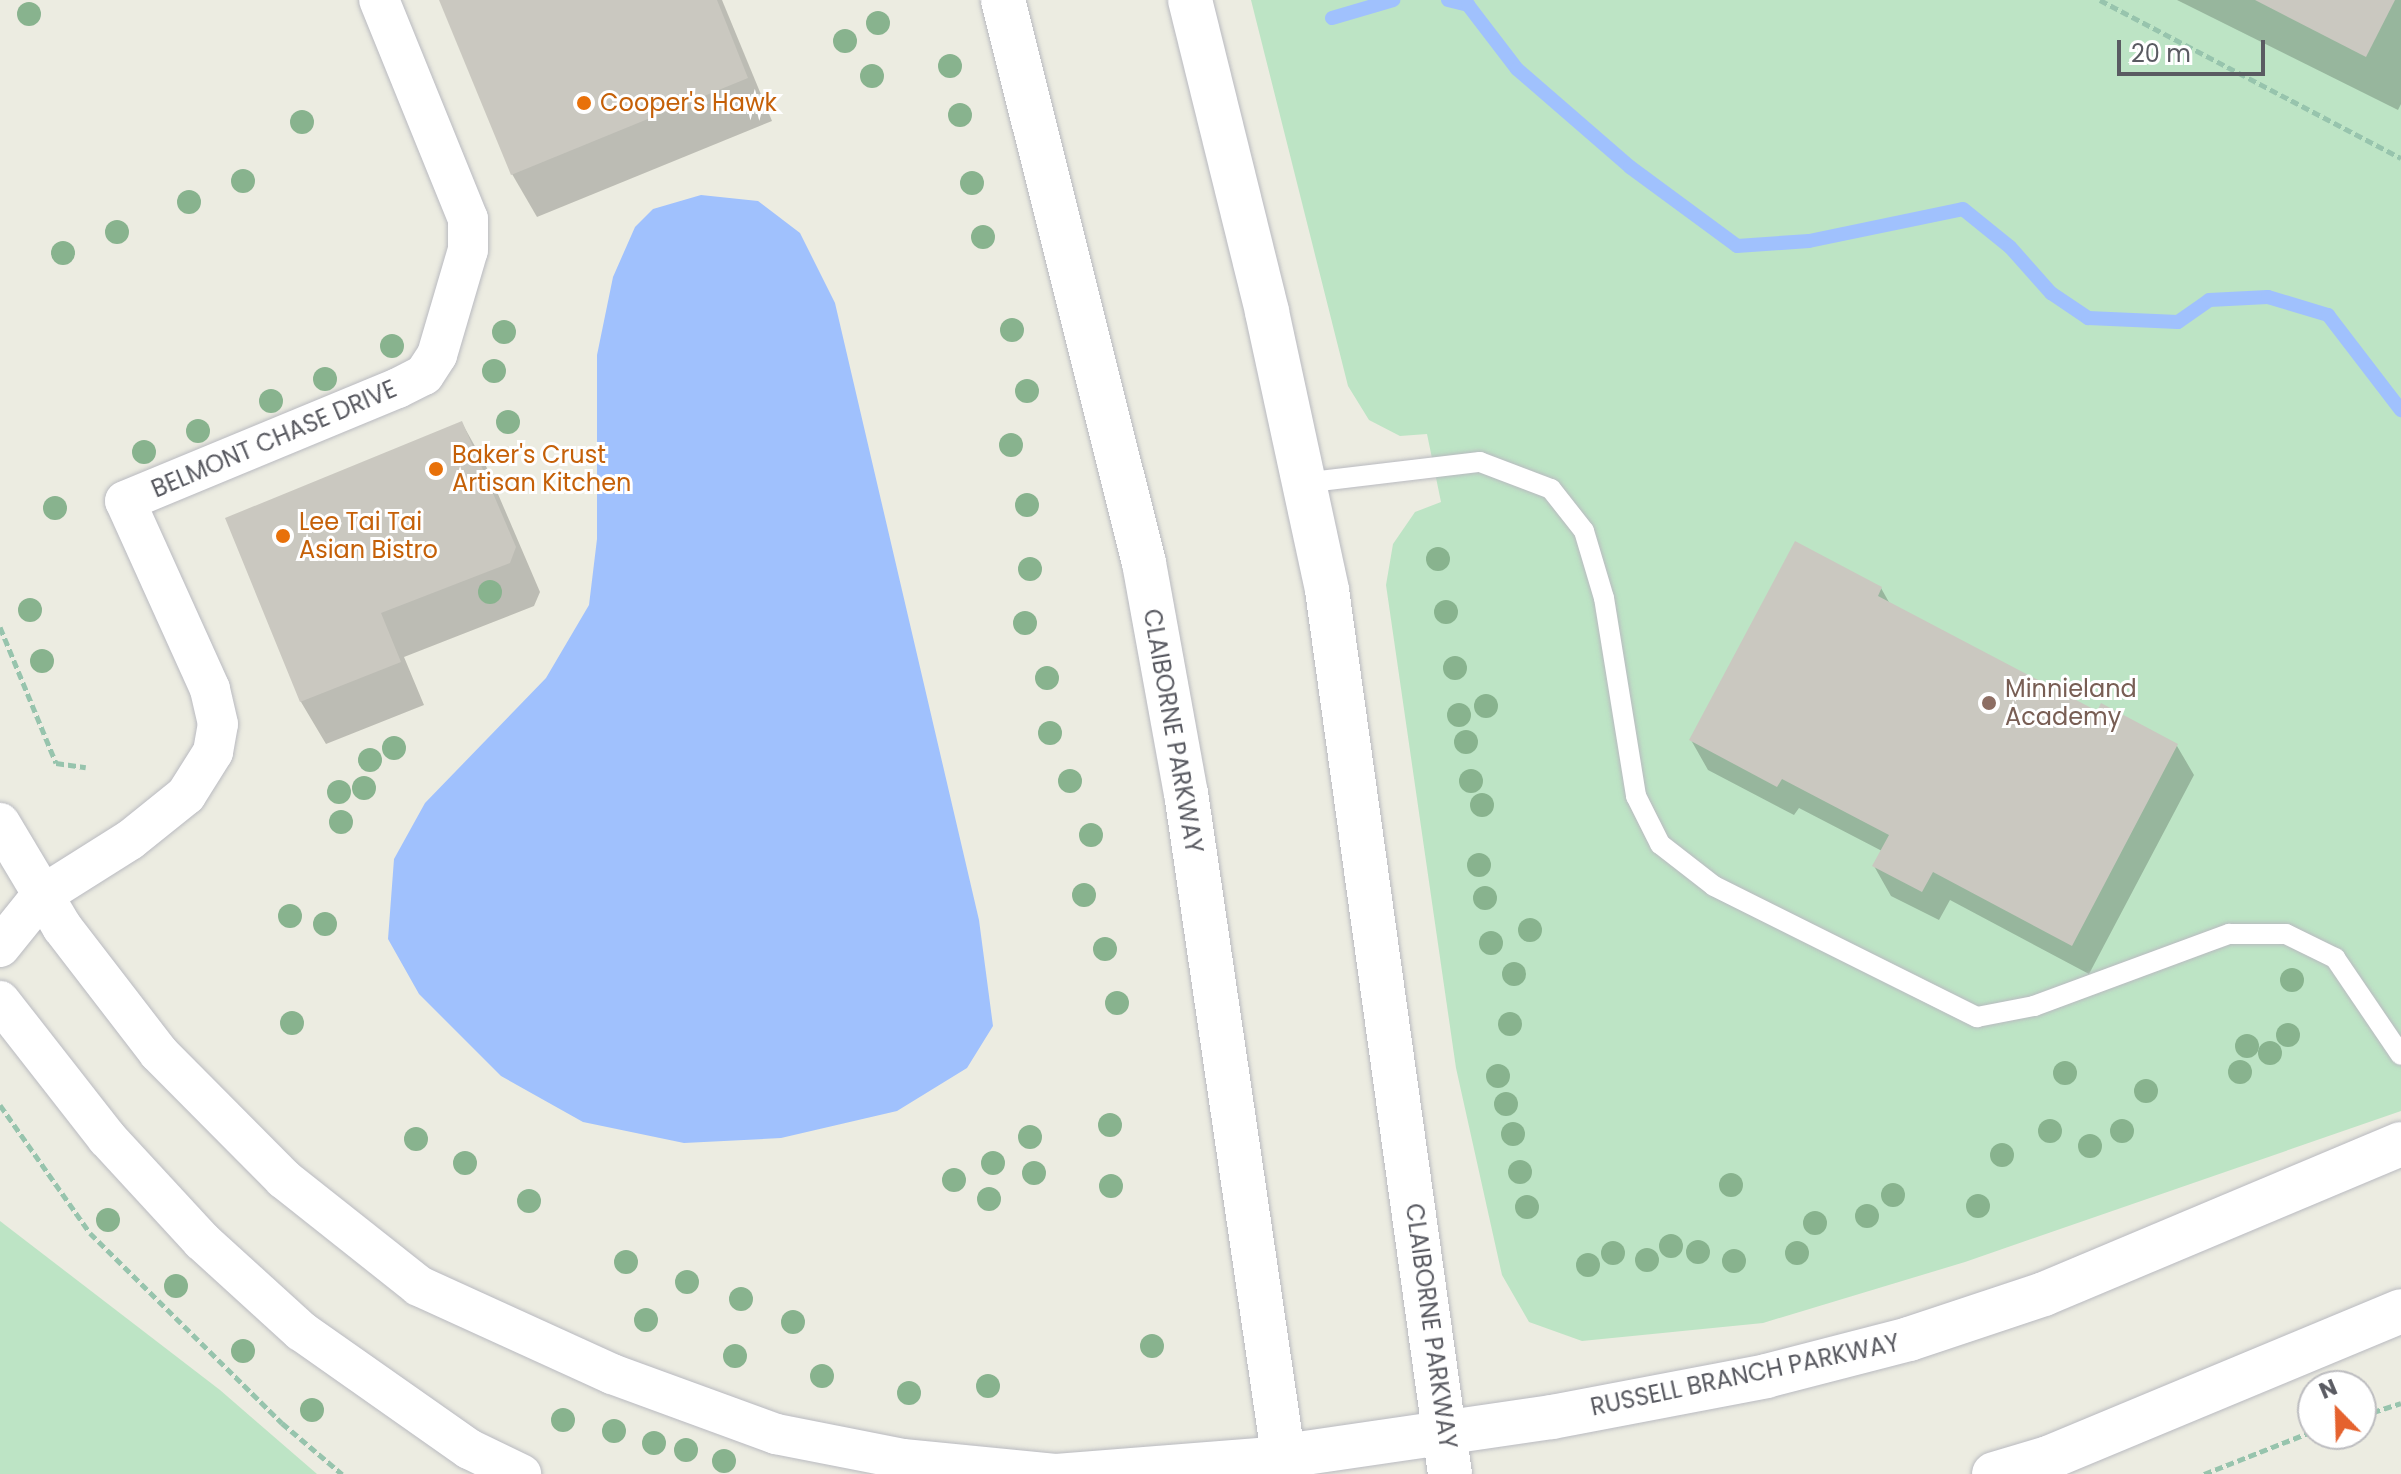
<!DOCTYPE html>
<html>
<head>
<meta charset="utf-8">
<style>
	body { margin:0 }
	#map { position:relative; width:2401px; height:1474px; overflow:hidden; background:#ecece1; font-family:Poppins,sans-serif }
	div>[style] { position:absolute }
	.green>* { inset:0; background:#bde4c5 }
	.water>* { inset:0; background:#a0c1fd }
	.shadow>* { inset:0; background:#0003 }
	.stream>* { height:14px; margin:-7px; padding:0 7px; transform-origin:7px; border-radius:7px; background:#a0c1fd }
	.building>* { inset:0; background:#cac8c0 }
	.path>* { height:5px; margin-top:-2.5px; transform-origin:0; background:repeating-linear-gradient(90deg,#97c4ad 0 8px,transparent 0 12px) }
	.roads { filter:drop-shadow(0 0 2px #b9bac0) drop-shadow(0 0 2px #b9bac0) }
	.service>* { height:20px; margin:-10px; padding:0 10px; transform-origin:10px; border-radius:10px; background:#fff }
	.minor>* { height:40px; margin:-20px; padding:0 20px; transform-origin:20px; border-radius:20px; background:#fff }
	.secondary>* { height:44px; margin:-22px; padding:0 22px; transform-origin:22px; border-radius:22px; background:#fff }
	.trees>* { width:24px; height:24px; margin:-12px; border-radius:50%; background:#88b38e }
	.dots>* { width:22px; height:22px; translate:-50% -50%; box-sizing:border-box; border:4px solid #fff; border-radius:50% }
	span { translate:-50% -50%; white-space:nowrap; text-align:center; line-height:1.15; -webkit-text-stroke:6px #fff; paint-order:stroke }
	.food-label { font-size:24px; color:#c56008 }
	.left { translate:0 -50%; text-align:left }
	.street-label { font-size:24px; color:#5a5b62 }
	.education-label { font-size:24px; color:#785e54 }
	.north { position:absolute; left:2297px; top:1370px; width:80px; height:80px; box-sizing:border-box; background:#fff; border:2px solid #bdbdc0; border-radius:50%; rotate:337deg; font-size:22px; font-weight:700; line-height:32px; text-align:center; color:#5a5b62 }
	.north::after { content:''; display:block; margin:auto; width:28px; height:36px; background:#e5622e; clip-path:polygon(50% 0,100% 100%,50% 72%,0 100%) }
	.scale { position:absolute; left:2117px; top:40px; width:148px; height:36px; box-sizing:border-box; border:4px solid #5a5b62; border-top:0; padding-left:10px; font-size:24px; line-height:28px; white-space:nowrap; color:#5a5b62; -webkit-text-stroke:6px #fff; paint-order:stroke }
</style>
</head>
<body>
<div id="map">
	<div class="green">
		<i style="clip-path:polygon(1251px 0,2401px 0,2401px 1111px,1965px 1262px,1763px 1323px,1582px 1341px,1529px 1322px,1502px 1275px,1456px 1068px,1386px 585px,1393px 544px,1415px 512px,1441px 502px,1427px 434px,1400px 436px,1369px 420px,1348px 386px)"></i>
		<i style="clip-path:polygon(0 1221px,220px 1390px,317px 1474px,0 1474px)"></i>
	</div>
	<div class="water">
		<i style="clip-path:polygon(701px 195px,758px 201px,800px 233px,835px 303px,979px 920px,993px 1026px,967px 1068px,897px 1111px,781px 1138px,684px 1143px,583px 1122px,501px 1076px,419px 994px,388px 939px,394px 859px,425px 803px,546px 678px,589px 605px,597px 539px,597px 355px,613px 277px,635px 227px,653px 209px)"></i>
	</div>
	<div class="shadow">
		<i style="clip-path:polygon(441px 0,722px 0,772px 121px,537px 217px,512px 174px)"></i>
		<i style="clip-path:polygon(2177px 0,2401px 0,2401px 104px,2398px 110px)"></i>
		<i style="clip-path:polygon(462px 423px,486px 466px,540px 592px,534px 606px,404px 657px,424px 705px,326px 744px,301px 702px,227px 519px)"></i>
		<i style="clip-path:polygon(1881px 588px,1890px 604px,2097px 714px,2177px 746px,2194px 775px,2089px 974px,1950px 900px,1939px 920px,1891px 896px,1874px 866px,1882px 851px,1799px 808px,1794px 815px,1708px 770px,1691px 740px)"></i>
	</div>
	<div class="stream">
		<i style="left:1448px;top:0;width:21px;rotate:14deg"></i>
		<i style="left:1468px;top:5px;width:81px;rotate:52.6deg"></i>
		<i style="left:1517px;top:69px;width:150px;rotate:40.9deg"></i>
		<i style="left:1630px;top:167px;width:133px;rotate:36.4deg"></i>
		<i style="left:1737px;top:246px;width:72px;rotate:-4deg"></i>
		<i style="left:1809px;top:241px;width:157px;rotate:-11.7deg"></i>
		<i style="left:1963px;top:209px;width:60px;rotate:39deg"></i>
		<i style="left:2010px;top:247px;width:62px;rotate:48.3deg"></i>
		<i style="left:2051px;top:293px;width:45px;rotate:34deg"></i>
		<i style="left:2088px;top:318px;width:90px;rotate:2.5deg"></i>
		<i style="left:2178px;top:322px;width:38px;rotate:-35deg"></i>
		<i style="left:2209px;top:300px;width:59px;rotate:-2.9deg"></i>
		<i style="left:2268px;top:297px;width:63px;rotate:16.7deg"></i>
		<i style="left:2328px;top:315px;width:120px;rotate:52.5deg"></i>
		<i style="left:1332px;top:18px;width:64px;rotate:-16.4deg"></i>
	</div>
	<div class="building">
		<i style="clip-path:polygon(439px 0,717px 0,748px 78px,511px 175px)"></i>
		<i style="clip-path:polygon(2255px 0,2395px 0,2366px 57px)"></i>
		<i style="clip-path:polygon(462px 421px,516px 547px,510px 563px,381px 613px,401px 662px,300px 702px,225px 518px)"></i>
		<i style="clip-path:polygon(1795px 541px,1882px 587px,1878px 596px,2097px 711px,2101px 703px,2178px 744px,2072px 946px,1933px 872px,1922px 892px,1872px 866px,1889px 835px,1782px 779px,1777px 787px,1689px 740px)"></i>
	</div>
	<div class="path">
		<i style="left:2100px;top:0;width:340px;rotate:27.7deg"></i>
		<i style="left:0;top:627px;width:147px;rotate:67.6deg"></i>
		<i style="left:56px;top:763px;width:30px;rotate:8deg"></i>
		<i style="left:0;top:1105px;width:156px;rotate:54.9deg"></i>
		<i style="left:90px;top:1233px;width:270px;rotate:44.7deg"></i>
		<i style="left:282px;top:1423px;width:79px;rotate:40.4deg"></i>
		<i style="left:2361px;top:1416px;width:42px;rotate:-18deg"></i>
		<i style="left:2204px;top:1474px;width:117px;rotate:-21.5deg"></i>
	</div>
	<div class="roads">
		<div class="service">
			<i style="left:1303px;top:483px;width:178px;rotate:-6.8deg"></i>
			<i style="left:1480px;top:462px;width:76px;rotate:20.8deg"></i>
			<i style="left:1551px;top:489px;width:53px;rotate:51.8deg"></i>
			<i style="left:1584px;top:531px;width:70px;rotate:73.4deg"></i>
			<i style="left:1604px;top:598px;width:201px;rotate:80.8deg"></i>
			<i style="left:1636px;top:796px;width:54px;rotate:63.4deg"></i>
			<i style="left:1660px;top:844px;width:68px;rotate:37.9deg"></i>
			<i style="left:1714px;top:886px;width:294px;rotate:26.5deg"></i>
			<i style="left:1977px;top:1017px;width:58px;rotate:-10.9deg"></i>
			<i style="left:2034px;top:1006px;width:208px;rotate:-20.3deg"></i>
			<i style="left:2229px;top:934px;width:57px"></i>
			<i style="left:2286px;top:934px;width:55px;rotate:26.1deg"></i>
			<i style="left:2335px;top:958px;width:117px;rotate:55.8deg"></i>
		</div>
		<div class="minor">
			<i style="left:0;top:823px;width:121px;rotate:59.2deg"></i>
			<i style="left:62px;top:927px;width:159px;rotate:52.4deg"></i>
			<i style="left:159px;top:1053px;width:177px;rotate:45.2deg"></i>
			<i style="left:284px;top:1179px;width:172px;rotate:38.4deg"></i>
			<i style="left:419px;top:1286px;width:212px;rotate:24.5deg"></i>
			<i style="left:612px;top:1374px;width:175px;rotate:20.1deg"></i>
			<i style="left:776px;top:1434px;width:129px;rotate:11.1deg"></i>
			<i style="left:903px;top:1459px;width:153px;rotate:5.6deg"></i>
			<i style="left:0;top:947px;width:65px;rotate:-51.2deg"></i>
			<i style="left:41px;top:896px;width:105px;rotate:-32.2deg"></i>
			<i style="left:130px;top:840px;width:72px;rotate:-38.8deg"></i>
			<i style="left:186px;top:795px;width:51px;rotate:-57.9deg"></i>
			<i style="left:213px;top:752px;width:28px;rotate:-80deg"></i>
			<i style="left:218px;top:724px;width:36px;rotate:-103deg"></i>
			<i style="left:210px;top:689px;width:206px;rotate:-114.3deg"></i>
			<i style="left:125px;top:501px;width:295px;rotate:-22.5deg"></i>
			<i style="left:398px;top:388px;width:29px;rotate:-27deg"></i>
			<i style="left:424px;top:375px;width:24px;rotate:-57deg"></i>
			<i style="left:437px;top:355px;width:109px;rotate:-73.6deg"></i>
			<i style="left:468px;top:250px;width:31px;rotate:-90deg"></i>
			<i style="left:468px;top:219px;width:236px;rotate:-112.1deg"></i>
			<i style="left:0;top:1001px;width:174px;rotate:52deg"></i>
			<i style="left:107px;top:1138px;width:140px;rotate:47.3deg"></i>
			<i style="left:202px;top:1241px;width:134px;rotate:42.3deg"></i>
			<i style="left:301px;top:1331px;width:205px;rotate:35.1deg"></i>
			<i style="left:469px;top:1449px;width:58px;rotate:25.7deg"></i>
			<i style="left:1056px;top:1474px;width:229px;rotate:-4.5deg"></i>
		</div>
		<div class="secondary">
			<i style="left:1003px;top:0;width:580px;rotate:75.94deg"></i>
			<i style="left:1144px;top:563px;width:234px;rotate:79.7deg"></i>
			<i style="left:1186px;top:793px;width:688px;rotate:81.65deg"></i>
			<i style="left:1190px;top:0;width:321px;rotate:76.1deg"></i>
			<i style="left:1267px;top:312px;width:284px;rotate:77.8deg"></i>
			<i style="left:1327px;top:590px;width:893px;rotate:82.08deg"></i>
			<i style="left:1284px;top:1456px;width:271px;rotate:-8.3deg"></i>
			<i style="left:1552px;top:1417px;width:218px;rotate:-10.8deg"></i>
			<i style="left:1766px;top:1376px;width:148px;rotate:-14.5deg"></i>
			<i style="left:1909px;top:1339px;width:142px;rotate:-18.4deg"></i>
			<i style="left:2044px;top:1294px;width:387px;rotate:-22.8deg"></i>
			<i style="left:1994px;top:1474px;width:56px;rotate:-16.5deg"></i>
			<i style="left:2048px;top:1458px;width:382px;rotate:-22.6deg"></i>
		</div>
	</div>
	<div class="trees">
		<i style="left:29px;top:14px"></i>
		<i style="left:878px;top:23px"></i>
		<i style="left:845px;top:41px"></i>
		<i style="left:950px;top:66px"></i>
		<i style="left:872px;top:76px"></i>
		<i style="left:960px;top:115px"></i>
		<i style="left:302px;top:122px"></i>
		<i style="left:243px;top:181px"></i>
		<i style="left:972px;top:183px"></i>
		<i style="left:189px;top:202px"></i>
		<i style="left:117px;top:232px"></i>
		<i style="left:983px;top:237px"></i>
		<i style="left:63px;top:253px"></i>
		<i style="left:1012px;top:330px"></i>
		<i style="left:504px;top:332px"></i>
		<i style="left:392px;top:346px"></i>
		<i style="left:494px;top:371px"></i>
		<i style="left:325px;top:379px"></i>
		<i style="left:1027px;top:391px"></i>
		<i style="left:271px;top:401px"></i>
		<i style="left:508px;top:422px"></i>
		<i style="left:198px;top:431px"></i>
		<i style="left:1011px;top:445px"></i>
		<i style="left:144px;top:452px"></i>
		<i style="left:1027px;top:505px"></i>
		<i style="left:55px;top:508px"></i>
		<i style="left:1438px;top:559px"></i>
		<i style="left:1030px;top:569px"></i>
		<i style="left:490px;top:592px"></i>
		<i style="left:30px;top:610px"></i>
		<i style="left:1446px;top:612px"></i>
		<i style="left:1025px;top:623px"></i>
		<i style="left:42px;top:661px"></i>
		<i style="left:1455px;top:668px"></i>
		<i style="left:1047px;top:678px"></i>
		<i style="left:1486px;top:706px"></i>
		<i style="left:1459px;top:715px"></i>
		<i style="left:1050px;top:733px"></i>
		<i style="left:1466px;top:742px"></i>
		<i style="left:394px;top:748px"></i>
		<i style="left:370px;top:760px"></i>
		<i style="left:1070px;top:781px"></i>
		<i style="left:1471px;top:781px"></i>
		<i style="left:364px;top:788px"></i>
		<i style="left:339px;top:792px"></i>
		<i style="left:1482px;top:805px"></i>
		<i style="left:341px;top:822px"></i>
		<i style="left:1091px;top:835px"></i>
		<i style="left:1479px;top:865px"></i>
		<i style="left:1084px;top:895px"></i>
		<i style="left:1485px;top:898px"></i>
		<i style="left:290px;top:916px"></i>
		<i style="left:325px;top:924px"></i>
		<i style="left:1530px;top:930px"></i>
		<i style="left:1491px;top:943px"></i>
		<i style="left:1105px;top:949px"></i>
		<i style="left:1514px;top:974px"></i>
		<i style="left:2292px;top:980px"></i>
		<i style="left:1117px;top:1003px"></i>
		<i style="left:292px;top:1023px"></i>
		<i style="left:1510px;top:1024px"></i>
		<i style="left:2288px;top:1035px"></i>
		<i style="left:2247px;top:1046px"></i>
		<i style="left:2270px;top:1053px"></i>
		<i style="left:2240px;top:1072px"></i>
		<i style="left:2065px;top:1073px"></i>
		<i style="left:1498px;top:1076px"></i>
		<i style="left:2146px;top:1091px"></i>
		<i style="left:1506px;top:1104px"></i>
		<i style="left:1110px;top:1125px"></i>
		<i style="left:2050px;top:1131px"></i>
		<i style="left:2122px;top:1131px"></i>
		<i style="left:1513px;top:1134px"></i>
		<i style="left:1030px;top:1137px"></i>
		<i style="left:416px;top:1139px"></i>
		<i style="left:2090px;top:1146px"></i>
		<i style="left:2002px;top:1155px"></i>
		<i style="left:465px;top:1163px"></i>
		<i style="left:993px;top:1163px"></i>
		<i style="left:1520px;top:1172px"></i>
		<i style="left:1034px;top:1173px"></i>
		<i style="left:954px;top:1180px"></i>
		<i style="left:1731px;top:1185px"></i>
		<i style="left:1111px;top:1186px"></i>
		<i style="left:1893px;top:1195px"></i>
		<i style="left:989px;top:1199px"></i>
		<i style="left:529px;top:1201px"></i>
		<i style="left:1978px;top:1206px"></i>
		<i style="left:1527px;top:1207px"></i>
		<i style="left:1867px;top:1216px"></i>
		<i style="left:108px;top:1220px"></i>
		<i style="left:1815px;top:1223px"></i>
		<i style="left:1671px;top:1246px"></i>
		<i style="left:1698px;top:1252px"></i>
		<i style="left:1613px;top:1253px"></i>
		<i style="left:1797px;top:1253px"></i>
		<i style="left:1647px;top:1260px"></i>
		<i style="left:1734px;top:1261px"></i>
		<i style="left:626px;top:1262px"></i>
		<i style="left:1588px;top:1265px"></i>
		<i style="left:687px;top:1282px"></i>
		<i style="left:176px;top:1286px"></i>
		<i style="left:741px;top:1299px"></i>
		<i style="left:646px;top:1320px"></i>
		<i style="left:793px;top:1322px"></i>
		<i style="left:1152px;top:1346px"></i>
		<i style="left:243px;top:1351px"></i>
		<i style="left:735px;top:1356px"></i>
		<i style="left:822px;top:1376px"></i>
		<i style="left:988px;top:1386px"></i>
		<i style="left:909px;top:1393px"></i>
		<i style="left:312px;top:1410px"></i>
		<i style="left:563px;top:1420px"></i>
		<i style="left:614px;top:1431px"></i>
		<i style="left:654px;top:1443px"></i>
		<i style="left:686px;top:1450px"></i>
		<i style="left:724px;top:1461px"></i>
	</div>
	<div class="dots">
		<i style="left:584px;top:103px;background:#e8710a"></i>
		<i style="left:436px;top:469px;background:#e8710a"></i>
		<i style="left:283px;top:536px;background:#e8710a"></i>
		<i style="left:1989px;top:703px;background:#8d6e63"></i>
	</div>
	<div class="food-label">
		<span class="left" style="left:600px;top:103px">Cooper's Hawk</span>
		<span class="left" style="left:452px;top:469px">Baker's Crust<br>Artisan Kitchen</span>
		<span class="left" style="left:299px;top:536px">Lee Tai Tai<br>Asian Bistro</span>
	</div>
	<div class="street-label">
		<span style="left:274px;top:439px;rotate:-23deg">BELMONT CHASE DRIVE</span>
		<span style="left:1173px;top:731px;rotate:80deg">CLAIBORNE PARKWAY</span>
		<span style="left:1431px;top:1326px;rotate:82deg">CLAIBORNE PARKWAY</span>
		<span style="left:1745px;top:1375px;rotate:-12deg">RUSSELL BRANCH PARKWAY</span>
	</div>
	<div class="education-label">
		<span class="left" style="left:2005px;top:703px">Minnieland<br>Academy</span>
	</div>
	<div class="north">N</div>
	<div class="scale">20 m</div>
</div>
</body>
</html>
